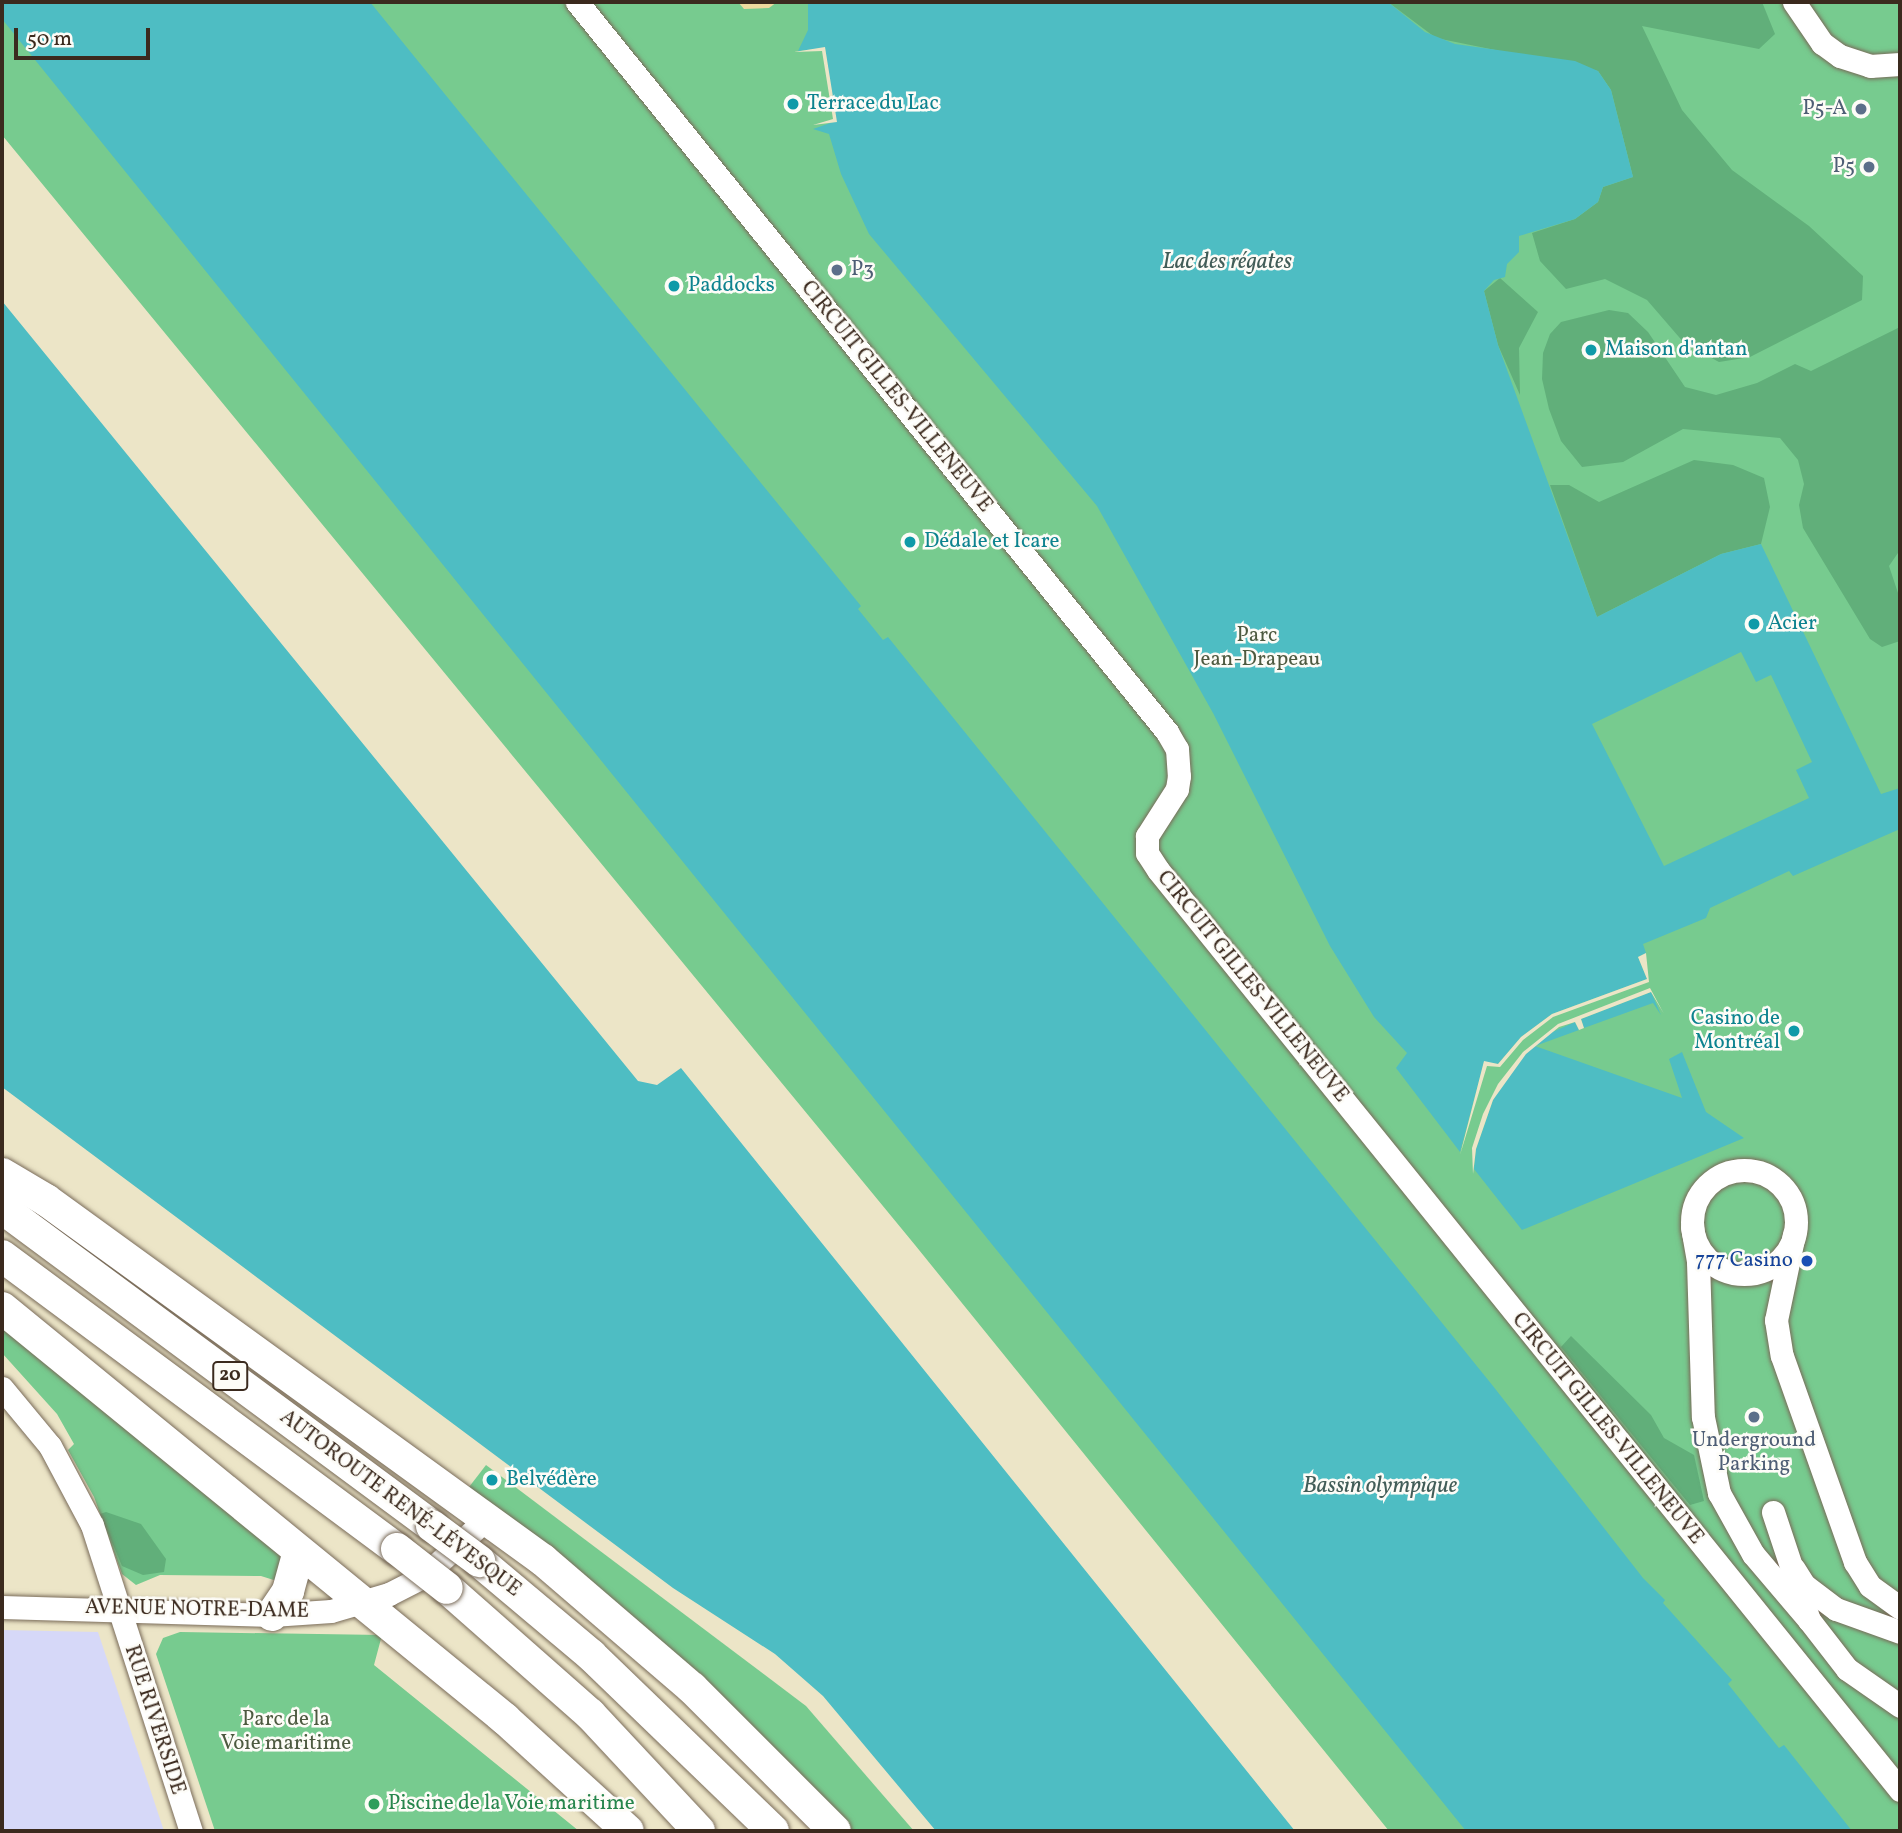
<!DOCTYPE html>
<html>
<head>
<meta charset="utf-8">
<style>
	body { margin:0 }
	#map { position:relative; width:1902px; height:1833px; overflow:hidden; background:#ece5c7; font-family:Vollkorn,serif }
	div>[style] { position:absolute }
	.built>* { inset:0; background:#d6d8f8 }
	.green>* { inset:0; background:#77cb8f }
	.forest>* { inset:0; background:#61af7a }
	.sand>* { inset:0; background:#eeda9e }
	.water>* { inset:0; background:#4ebdc3 }
	.pier>* { inset:0; background:#ece5c7 }
	.roads { filter:drop-shadow(0 0 2px #796b59) drop-shadow(0 0 2px #796b59) }
	.minor>* { height:23px; margin:-11.5px; padding:0 11.5px; transform-origin:11.5px; border-radius:11.5px; background:#fff }
	.minor>.ring { margin:-11.5px; padding:0; box-sizing:content-box; background:none; border:23px solid #fff; border-radius:50% }
	.highway>* { height:32px; margin:-16px; padding:0 16px; transform-origin:16px; border-radius:16px; background:#fff }
	.bridges { filter:drop-shadow(0 0 2px #796b59) drop-shadow(0 0 2px #796b59) }
	.highway-bridge>* { height:32px; margin:-16px; padding:0 16px; transform-origin:16px; border-radius:16px; background:#fff }
	.dots>* { width:19px; height:19px; translate:-50% -50%; box-sizing:border-box; border:4px solid #fdfcf7; border-radius:50% }
	span { translate:-50% -50%; white-space:nowrap; text-align:center; line-height:1.15; -webkit-text-stroke:5px #fdfcf7; paint-order:stroke }
	.shield-label span { padding:2px 5px; background:#fdfcf7; border:2px solid; border-radius:5px; -webkit-text-stroke-width:0 }
	.shield-label { font-size:19px; color:#3b2a1e; font-weight:700 }
	.culture-label { font-size:21px; color:#0d838f }
	.left { translate:0 -50%; text-align:left }
	.right { translate:-100% -50%; text-align:right }
	.service-label { font-size:21px; color:#4e5e75 }
	.street-label { font-size:21px; color:#3b2a1e }
	.park-label { font-size:21px; color:#4d5a40 }
	.transit-label { font-size:21px; color:#164399 }
	.leisure-label { font-size:21px; color:#27864d }
	.water-label { font-size:23px; color:#425d58; font-style:italic }
	.frame { position:absolute; inset:0; border:4px solid #3b2a1e; pointer-events:none }
	.scale { position:absolute; left:14px; top:28px; width:136px; height:32px; box-sizing:border-box; border:4px solid #3b2a1e; border-top:0; padding-left:9px; font-size:21px; line-height:24px; white-space:nowrap; color:#3b2a1e; -webkit-text-stroke:5px #fdfcf7; paint-order:stroke }
</style>
</head>
<body>
<div id="map">
	<div class="built">
		<i style="clip-path:polygon(2px 1630px,98px 1632px,164px 1831px,2px 1831px)"></i>
	</div>
	<div class="green">
		<i style="clip-path:polygon(2px 2px,1900px 2px,1900px 1831px,1389px 1831px,915px 1245px,2px 135px)"></i>
		<i style="clip-path:polygon(2px 1320px,277px 1549px,282px 1559px,280px 1582px,261px 1576px,160px 1575px,136px 1585px,122px 1574px,94px 1497px,68px 1450px,74px 1444px,57px 1414px,2px 1353px)"></i>
		<i style="clip-path:polygon(486px 1465px,806px 1706px,914px 1831px,845px 1831px,466px 1491px)"></i>
		<i style="clip-path:polygon(180px 1632px,382px 1635px,374px 1665px,579px 1831px,215px 1831px,156px 1654px,163px 1638px)"></i>
	</div>
	<div class="forest">
		<i style="clip-path:polygon(1388px 2px,1762px 2px,1775px 34px,1759px 49px,1642px 26px,1682px 110px,1732px 170px,1809px 226px,1863px 276px,1862px 300px,1750px 357px,1719px 362px,1685px 344px,1647px 300px,1605px 279px,1566px 289px,1540px 261px,1532px 233px,1575px 219px,1598px 202px,1603px 187px,1633px 177px,1611px 90px,1598px 71px,1436px 38px)"></i>
		<i style="clip-path:polygon(1500px 278px,1538px 312px,1519px 348px,1520px 395px,1498px 345px,1484px 291px)"></i>
		<i style="clip-path:polygon(1609px 310px,1628px 313px,1648px 332px,1685px 387px,1716px 395px,1757px 383px,1795px 364px,1811px 371px,1900px 327px,1900px 550px,1889px 566px,1900px 599px,1900px 641px,1882px 647px,1870px 639px,1803px 528px,1799px 505px,1804px 484px,1798px 460px,1780px 438px,1683px 429px,1623px 462px,1582px 467px,1561px 441px,1549px 409px,1542px 379px,1543px 353px,1550px 334px,1561px 322px)"></i>
		<i style="clip-path:polygon(1694px 460px,1733px 465px,1764px 478px,1770px 507px,1761px 544px,1721px 554px,1597px 617px,1550px 485px,1569px 485px,1599px 502px)"></i>
		<i style="clip-path:polygon(1571px 1336px,1651px 1415px,1664px 1438px,1694px 1455px,1704px 1501px,1690px 1505px,1613px 1411px,1561px 1347px)"></i>
		<i style="clip-path:polygon(106px 1512px,141px 1524px,166px 1559px,164px 1572px,143px 1575px,122px 1566px,100px 1514px)"></i>
	</div>
	<div class="sand">
		<i style="clip-path:polygon(738px 2px,777px 2px,769px 8px,744px 9px)"></i>
	</div>
	<div class="water">
		<i style="clip-path:polygon(2px 2px,370px 2px,861px 606px,858px 609px,883px 640px,888px 637px,1493px 1386px,1643px 1578px,1665px 1600px,1663px 1603px,1732px 1680px,1728px 1684px,1779px 1748px,1784px 1745px,1852px 1831px,1466px 1831px,2px 19px)"></i>
		<i style="clip-path:polygon(evenodd,808px 2px,1388px 2px,1425px 32px,1455px 44px,1575px 61px,1598px 71px,1611px 90px,1633px 177px,1603px 187px,1598px 202px,1575px 219px,1519px 236px,1519px 252px,1507px 264px,1505px 277px,1494px 280px,1484px 291px,1498px 345px,1597px 617px,1721px 554px,1761px 544px,1881px 794px,1900px 788px,1900px 829px,1793px 876px,1789px 871px,1710px 908px,1706px 918px,1643px 944px,1646px 953px,1638px 957px,1647px 979px,1552px 1014px,1521px 1037px,1498px 1064px,1484px 1062px,1460px 1152px,1396px 1068px,1407px 1053px,1374px 1017px,1330px 946px,1213px 713px,1097px 506px,869px 234px,841px 174px,829px 134px,813px 129px,836px 121px,825px 48px,798px 51px,808px 30px,808px 2px,1741px 652px,1756px 682px,1771px 675px,1812px 762px,1796px 770px,1809px 798px,1664px 866px,1592px 724px,1741px 652px)"></i>
		<i style="clip-path:polygon(2px 301px,638px 1081px,657px 1085px,681px 1068px,1295px 1831px,936px 1831px,823px 1696px,775px 1654px,673px 1588px,2px 1087px)"></i>
		<i style="clip-path:polygon(1651px 992px,1661px 1015px,1653px 1003px,1584px 1028px,1581px 1019px)"></i>
		<i style="clip-path:polygon(1575px 1022px,1579px 1030px,1535px 1046px,1682px 1098px,1669px 1059px,1682px 1052px,1706px 1112px,1744px 1138px,1522px 1230px,1474px 1169px,1476px 1149px,1493px 1100px,1514px 1067px,1535px 1044px,1548px 1034px)"></i>
	</div>
	<div class="pier">
		<i style="clip-path:polygon(825px 47px,837px 122px,813px 125px,833px 119px,822px 51px,794px 52px)"></i>
		<i style="clip-path:polygon(1646px 953px,1649px 982px,1553px 1017px,1523px 1040px,1500px 1067px,1487px 1066px,1460px 1155px,1484px 1061px,1498px 1064px,1521px 1037px,1552px 1014px,1647px 979px,1638px 957px)"></i>
		<i style="clip-path:polygon(1650px 988px,1664px 1014px,1651px 992px,1581px 1019px,1584px 1028px,1579px 1030px,1575px 1022px,1559px 1027px,1526px 1054px,1493px 1100px,1476px 1149px,1473px 1174px,1472px 1148px,1483px 1114px,1498px 1084px,1523px 1052px,1558px 1024px)"></i>
	</div>
	<div class="roads">
		<div class="minor">
			<i style="left:577px;top:2px;width:939px;rotate:51.05deg"></i>
			<i style="left:1167px;top:732px;width:20px;rotate:60deg"></i>
			<i style="left:1177px;top:749px;width:27px;rotate:86deg"></i>
			<i style="left:1179px;top:776px;width:13px;rotate:99deg"></i>
			<i style="left:1177px;top:789px;width:56px;rotate:122.6deg"></i>
			<i style="left:1147px;top:836px;width:17px;rotate:90deg"></i>
			<i style="left:1147px;top:853px;width:20px;rotate:57deg"></i>
			<i style="left:1158px;top:870px;width:1182px;rotate:51.11deg"></i>
			<i style="left:1794px;top:2px;width:50px;rotate:55.7deg"></i>
			<i style="left:1822px;top:43px;width:22px;rotate:36deg"></i>
			<i style="left:1840px;top:56px;width:32px;rotate:18deg"></i>
			<i style="left:1870px;top:66px;width:30px;rotate:-4deg"></i>
			<i class="ring" style="left:1692px;top:1170px;width:81px;height:81px"></i>
			<i style="left:1692px;top:1227px;width:36px;rotate:80deg"></i>
			<i style="left:1698px;top:1262px;width:155px;rotate:88.2deg"></i>
			<i style="left:1703px;top:1417px;width:78px;rotate:78.1deg"></i>
			<i style="left:1719px;top:1493px;width:70px;rotate:60.9deg"></i>
			<i style="left:1753px;top:1554px;width:87px;rotate:49.7deg"></i>
			<i style="left:1794px;top:1234px;width:88px;rotate:101.8deg"></i>
			<i style="left:1776px;top:1320px;width:36px;rotate:81deg"></i>
			<i style="left:1782px;top:1356px;width:219px;rotate:70.5deg"></i>
			<i style="left:1855px;top:1562px;width:28px;rotate:58deg"></i>
			<i style="left:1870px;top:1586px;width:37px;rotate:36deg"></i>
			<i style="left:2px;top:1388px;width:75px;rotate:50.4deg"></i>
			<i style="left:50px;top:1446px;width:89px;rotate:62deg"></i>
			<i style="left:92px;top:1525px;width:322px;rotate:72.1deg"></i>
			<i style="left:1773px;top:1512px;width:114px;rotate:71.6deg"></i>
			<i style="left:1809px;top:1620px;width:62px;rotate:52.2deg"></i>
			<i style="left:1847px;top:1669px;width:65px;rotate:34.9deg"></i>
			<i style="left:1794px;top:1569px;width:19px;rotate:58deg"></i>
			<i style="left:1804px;top:1585px;width:40px;rotate:37deg"></i>
			<i style="left:1836px;top:1609px;width:68px;rotate:19.8deg"></i>
			<i style="left:2px;top:1607px;width:270px;rotate:1.7deg"></i>
			<i style="left:272px;top:1615px;width:59px;rotate:-3.9deg"></i>
			<i style="left:331px;top:1611px;width:60px;rotate:-16.3deg"></i>
			<i style="left:389px;top:1594px;width:39px;rotate:-27deg"></i>
			<i style="left:424px;top:1576px;width:86px;rotate:-42.6deg"></i>
		</div>
		<div class="highway">
			<i style="left:2px;top:1174px;width:51px;rotate:30.6deg"></i>
			<i style="left:46px;top:1200px;width:614px;rotate:35.92deg"></i>
			<i style="left:543px;top:1560px;width:196px;rotate:40.7deg"></i>
			<i style="left:692px;top:1688px;width:202px;rotate:45deg"></i>
			<i style="left:2px;top:1208px;width:535px;rotate:36.48deg"></i>
			<i style="left:2px;top:1256px;width:492px;rotate:36.6deg"></i>
			<i style="left:2px;top:1308px;width:650px;rotate:39.25deg"></i>
			<i style="left:505px;top:1719px;width:166px;rotate:42.3deg"></i>
			<i style="left:479px;top:1561px;width:146px;rotate:40deg"></i>
			<i style="left:591px;top:1655px;width:253px;rotate:44deg"></i>
			<i style="left:447px;top:1588px;width:191px;rotate:41.4deg"></i>
			<i style="left:590px;top:1714px;width:160px;rotate:47deg"></i>
			<i style="left:272px;top:1615px;width:29px;rotate:-56deg"></i>
			<i style="left:288px;top:1591px;width:41px;rotate:-74.6deg"></i>
		</div>
	</div>
	<div class="bridges">
		<div class="highway-bridge">
			<i style="left:432px;top:1526px;width:59px;rotate:36.7deg"></i>
			<i style="left:397px;top:1549px;width:63px;rotate:38deg"></i>
		</div>
	</div>
	<div class="dots">
		<i style="left:793px;top:104px;background:#0f9aa8"></i>
		<i style="left:1861px;top:109px;background:#5c6f8a"></i>
		<i style="left:1869px;top:167px;background:#5c6f8a"></i>
		<i style="left:837px;top:270px;background:#5c6f8a"></i>
		<i style="left:674px;top:286px;background:#0f9aa8"></i>
		<i style="left:1591px;top:350px;background:#0f9aa8"></i>
		<i style="left:910px;top:542px;background:#0f9aa8"></i>
		<i style="left:1754px;top:624px;background:#0f9aa8"></i>
		<i style="left:1794px;top:1031px;background:#0f9aa8"></i>
		<i style="left:1807px;top:1261px;background:#1a4fb4"></i>
		<i style="left:1754px;top:1417px;background:#5c6f8a"></i>
		<i style="left:492px;top:1480px;background:#0f9aa8"></i>
		<i style="left:374px;top:1804px;background:#2e9e5b"></i>
	</div>
	<div class="shield-label">
		<span style="left:230px;top:1376px">20</span>
	</div>
	<div class="culture-label">
		<span class="left" style="left:807px;top:104px">Terrace du Lac</span>
		<span class="left" style="left:688px;top:286px">Paddocks</span>
		<span class="left" style="left:1605px;top:350px">Maison d'antan</span>
		<span class="left" style="left:924px;top:542px">Dédale et Icare</span>
		<span class="left" style="left:1768px;top:624px">Acier</span>
		<span class="right" style="left:1780px;top:1031px">Casino de<br>Montréal</span>
		<span class="left" style="left:506px;top:1480px">Belvédère</span>
	</div>
	<div class="service-label">
		<span class="right" style="left:1847px;top:109px">P5-A</span>
		<span class="right" style="left:1855px;top:167px">P5</span>
		<span class="left" style="left:851px;top:270px">P3</span>
		<span style="left:1754px;top:1453px">Underground<br>Parking</span>
	</div>
	<div class="street-label">
		<span style="left:896px;top:397px;rotate:51deg">CIRCUIT GILLES-VILLENEUVE</span>
		<span style="left:1252px;top:987px;rotate:51deg">CIRCUIT GILLES-VILLENEUVE</span>
		<span style="left:1607px;top:1429px;rotate:51deg">CIRCUIT GILLES-VILLENEUVE</span>
		<span style="left:400px;top:1504px;rotate:37deg">AUTOROUTE RENÉ-LÉVESQUE</span>
		<span style="left:197px;top:1610px;rotate:1deg">AVENUE NOTRE-DAME</span>
		<span style="left:154px;top:1720px;rotate:72deg">RUE RIVERSIDE</span>
	</div>
	<div class="park-label">
		<span style="left:1257px;top:648px">Parc<br>Jean-Drapeau</span>
		<span style="left:286px;top:1732px">Parc de la<br>Voie maritime</span>
	</div>
	<div class="transit-label">
		<span class="right" style="left:1793px;top:1261px">777 Casino</span>
	</div>
	<div class="leisure-label">
		<span class="left" style="left:388px;top:1804px">Piscine de la Voie maritime</span>
	</div>
	<div class="water-label">
		<span style="left:1227px;top:262px">Lac des régates</span>
		<span style="left:1380px;top:1486px">Bassin olympique</span>
	</div>
	<div class="frame"></div>
	<div class="scale">50 m</div>
</div>
</body>
</html>
